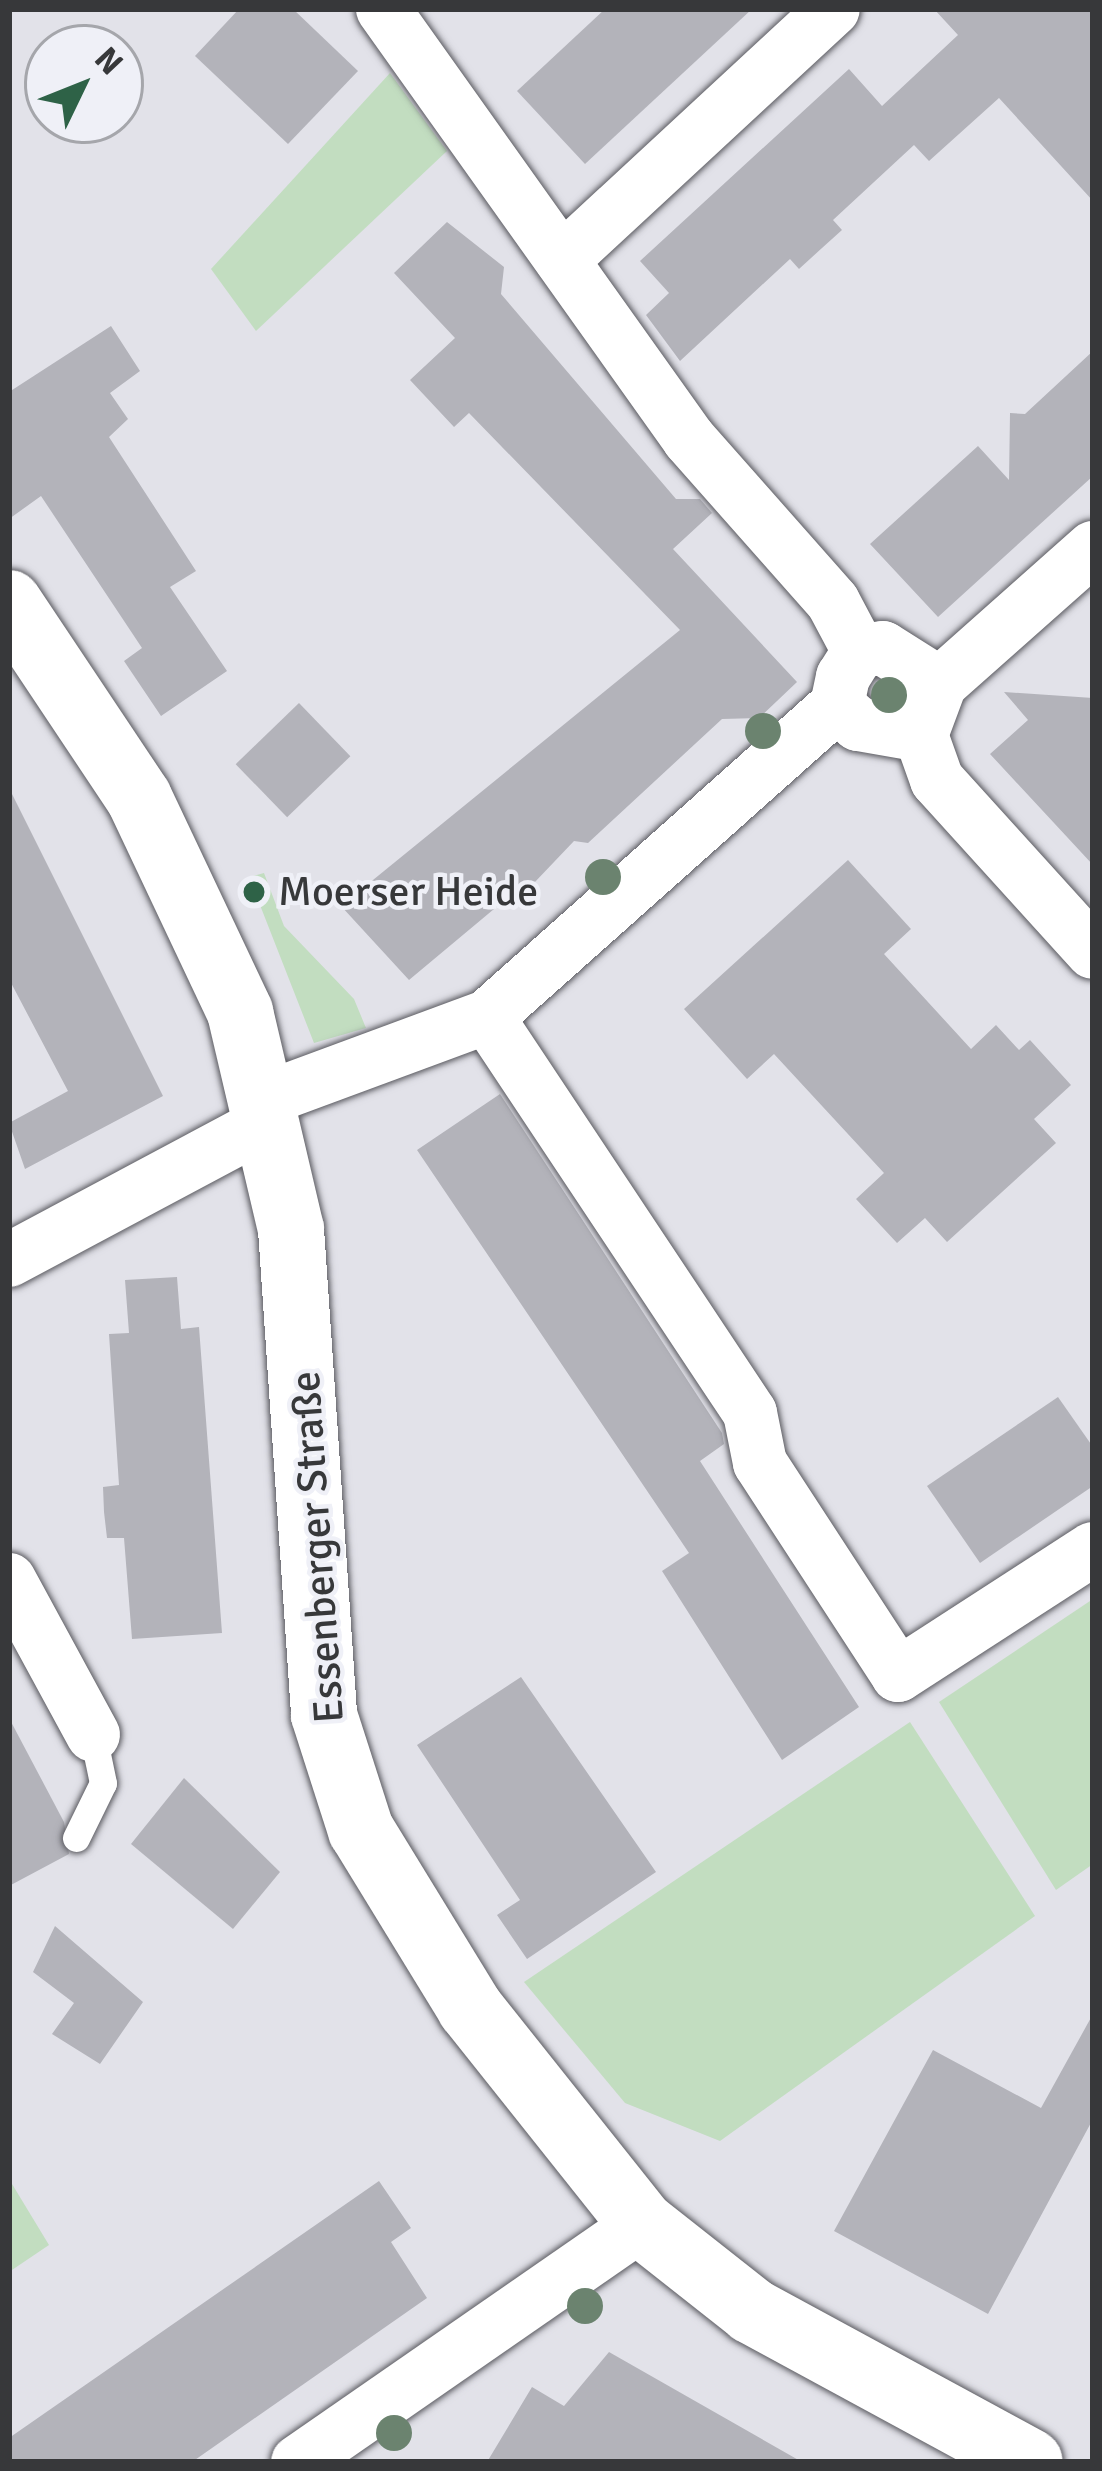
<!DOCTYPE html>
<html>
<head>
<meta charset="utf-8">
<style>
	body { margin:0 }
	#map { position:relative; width:1102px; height:2471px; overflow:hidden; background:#e2e2e9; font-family:Signika,sans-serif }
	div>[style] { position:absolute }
	.green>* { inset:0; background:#c2ddc0 }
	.building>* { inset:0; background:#b3b3ba; transform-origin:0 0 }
	.roads { filter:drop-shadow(0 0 3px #5a5a60) drop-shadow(0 0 3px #5a5a60) }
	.lane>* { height:27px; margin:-13.5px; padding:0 13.5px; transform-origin:13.5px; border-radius:13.5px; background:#fff }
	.street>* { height:54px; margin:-27px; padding:0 27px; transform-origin:27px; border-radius:27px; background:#fff }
	.secondary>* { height:66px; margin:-33px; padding:0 33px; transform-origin:33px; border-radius:33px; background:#fff }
	.trees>* { width:36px; height:36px; margin:-18px; border-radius:50%; background:#6b836f }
	.dots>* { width:33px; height:33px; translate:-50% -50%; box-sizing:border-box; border:6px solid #eff0f7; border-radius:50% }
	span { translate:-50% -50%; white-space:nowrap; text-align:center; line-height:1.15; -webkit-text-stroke:9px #eff0f7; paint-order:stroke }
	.poi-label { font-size:42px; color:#37383a }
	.left { translate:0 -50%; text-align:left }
	.street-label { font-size:42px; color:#37383a }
	.frame { position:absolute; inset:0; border:12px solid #37383a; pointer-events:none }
	.north { position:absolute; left:24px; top:24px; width:120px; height:120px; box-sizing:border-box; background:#eff0f7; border:3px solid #a5a6ab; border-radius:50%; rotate:47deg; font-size:33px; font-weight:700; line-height:48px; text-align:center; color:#37383a }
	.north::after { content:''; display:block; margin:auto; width:42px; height:54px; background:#2e6247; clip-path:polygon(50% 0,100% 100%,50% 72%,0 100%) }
</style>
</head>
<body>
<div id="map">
	<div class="green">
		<i style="clip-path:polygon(390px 73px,447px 151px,256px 331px,211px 269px)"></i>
		<i style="clip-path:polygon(264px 873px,284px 926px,354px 999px,366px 1028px,314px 1043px,249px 877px)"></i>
		<i style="clip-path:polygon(1093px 1599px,1093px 1864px,1056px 1890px,939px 1702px)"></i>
		<i style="clip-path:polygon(910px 1722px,1035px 1916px,720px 2141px,625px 2103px,524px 1982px)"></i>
		<i style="clip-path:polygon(9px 2179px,49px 2245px,9px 2272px)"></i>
	</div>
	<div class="building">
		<i style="clip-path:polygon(239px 9px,293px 9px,358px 71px,288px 144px,195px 56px)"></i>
		<i style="clip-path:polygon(605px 9px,752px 9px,585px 164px,517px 91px)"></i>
		<i style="clip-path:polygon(934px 9px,1093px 9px,1093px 201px,999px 98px,929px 161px,914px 145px,833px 220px,842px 230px,822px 248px,799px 269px,790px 259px,680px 361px,646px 315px,669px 293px,640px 261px,849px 69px,882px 106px,958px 35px)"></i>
		<i style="clip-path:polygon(447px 222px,504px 267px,501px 294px,676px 499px,700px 499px,712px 513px,673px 549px,797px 682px,759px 718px,722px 719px,588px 843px,574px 841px,514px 904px,500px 904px,409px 980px,341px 906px,680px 630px,469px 413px,454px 427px,410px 380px,455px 338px,394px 273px)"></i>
		<i style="clip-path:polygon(111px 326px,140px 371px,110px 393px,128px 419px,109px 437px,196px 571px,170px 587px,227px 671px,161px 716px,124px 661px,142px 648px,41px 496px,9px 519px,9px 392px)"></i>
		<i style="clip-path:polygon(1093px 351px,1093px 476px,938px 617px,870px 544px,978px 446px,1009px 480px,1010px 413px,1025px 414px)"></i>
		<i style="clip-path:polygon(1004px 692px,1093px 698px,1093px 865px,990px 754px,1028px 720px)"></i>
		<i style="left:299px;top:703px;width:74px;height:88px;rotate:46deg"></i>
		<i style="clip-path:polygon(9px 788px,163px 1096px,25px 1169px,9px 1123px,68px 1091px,9px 979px)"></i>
		<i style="clip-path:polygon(848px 860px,911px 929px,884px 954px,971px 1049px,996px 1025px,1019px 1050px,1030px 1040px,1071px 1085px,1034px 1119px,1056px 1143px,947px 1242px,925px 1218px,897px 1243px,856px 1199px,884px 1173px,774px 1054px,747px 1079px,684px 1009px)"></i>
		<i style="clip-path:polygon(500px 1094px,722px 1433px,724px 1444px,700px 1461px,859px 1707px,782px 1760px,662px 1571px,689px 1553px,417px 1150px)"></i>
		<i style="clip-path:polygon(177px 1277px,181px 1329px,199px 1327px,222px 1633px,132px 1639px,124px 1538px,107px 1538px,104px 1512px,103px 1487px,119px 1485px,109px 1334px,129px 1333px,125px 1280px)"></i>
		<i style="clip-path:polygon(1058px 1397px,1093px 1447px,1093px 1486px,980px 1563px,927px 1486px)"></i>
		<i style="clip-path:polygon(521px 1677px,656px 1872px,527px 1959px,497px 1915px,520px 1900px,417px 1745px)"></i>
		<i style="clip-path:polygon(9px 1718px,64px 1822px,69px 1854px,9px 1886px)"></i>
		<i style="clip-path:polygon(184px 1778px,280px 1872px,233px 1929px,131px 1844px)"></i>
		<i style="clip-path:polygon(55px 1926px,143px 2002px,100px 2064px,52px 2034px,74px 2003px,33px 1972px)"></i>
		<i style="clip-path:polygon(1093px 2014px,1093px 2119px,988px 2314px,834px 2231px,933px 2050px,1041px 2108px)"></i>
		<i style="clip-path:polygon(379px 2181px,411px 2228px,391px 2242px,427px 2298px,192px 2462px,9px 2462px,9px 2438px)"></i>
		<i style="clip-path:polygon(609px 2352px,802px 2462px,487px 2462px,532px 2387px,564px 2406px)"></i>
	</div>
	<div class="roads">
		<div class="lane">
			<i style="left:76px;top:1838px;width:61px;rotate:-63.9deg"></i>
			<i style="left:103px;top:1783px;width:49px;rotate:-101.8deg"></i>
		</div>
		<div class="street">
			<i style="left:383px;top:9px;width:528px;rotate:54.56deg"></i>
			<i style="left:689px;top:439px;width:217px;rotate:48.5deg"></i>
			<i style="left:833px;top:602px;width:55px;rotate:62deg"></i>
			<i style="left:562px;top:260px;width:369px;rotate:-42.8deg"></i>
			<i style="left:1093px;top:548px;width:205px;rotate:138.4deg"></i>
			<i style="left:940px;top:684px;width:54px;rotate:110.4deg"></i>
			<i style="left:921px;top:735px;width:48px;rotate:70.4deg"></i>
			<i style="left:937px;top:780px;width:232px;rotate:47.8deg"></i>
			<i style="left:921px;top:735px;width:64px;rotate:-170.1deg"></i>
			<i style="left:858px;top:724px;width:28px;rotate:-138deg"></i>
			<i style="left:837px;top:705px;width:29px;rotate:-78deg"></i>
			<i style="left:843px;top:677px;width:31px;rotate:-58deg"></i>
			<i style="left:859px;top:651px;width:24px;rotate:-7deg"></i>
			<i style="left:883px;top:648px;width:67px;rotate:32.3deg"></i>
			<i style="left:487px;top:1017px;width:475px;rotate:56.4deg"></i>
			<i style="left:750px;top:1413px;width:51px;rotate:78.7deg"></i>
			<i style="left:760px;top:1463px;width:253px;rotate:56.9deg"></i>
			<i style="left:898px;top:1675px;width:232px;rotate:-32.9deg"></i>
			<i style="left:265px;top:1099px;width:237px;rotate:-20.3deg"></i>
			<i style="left:487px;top:1017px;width:469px;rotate:-41.7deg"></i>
			<i style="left:9px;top:1260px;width:295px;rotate:-28.1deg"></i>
			<i style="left:9px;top:1580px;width:176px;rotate:61.5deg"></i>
			<i style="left:298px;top:2462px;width:418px;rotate:-34.7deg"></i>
		</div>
		<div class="secondary">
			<i style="left:9px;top:603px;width:234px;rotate:56.3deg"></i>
			<i style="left:139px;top:798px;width:237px;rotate:64.7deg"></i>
			<i style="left:240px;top:1012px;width:223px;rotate:76.8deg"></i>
			<i style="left:291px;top:1229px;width:487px;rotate:86.1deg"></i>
			<i style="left:324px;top:1715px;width:121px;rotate:72.2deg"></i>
			<i style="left:361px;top:1830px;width:209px;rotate:58.5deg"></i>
			<i style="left:470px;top:2008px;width:276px;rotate:51.5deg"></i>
			<i style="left:642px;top:2224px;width:140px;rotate:38.3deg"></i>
			<i style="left:752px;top:2311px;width:316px;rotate:28.5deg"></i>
		</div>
	</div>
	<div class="trees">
		<i style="left:889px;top:695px"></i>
		<i style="left:763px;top:731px"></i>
		<i style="left:603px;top:877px"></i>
		<i style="left:585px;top:2306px"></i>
		<i style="left:394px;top:2433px"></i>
	</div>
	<div class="dots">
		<i style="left:254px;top:892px;background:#2e6247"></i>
	</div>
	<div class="poi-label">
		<span class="left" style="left:278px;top:892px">Moerser Heide</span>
	</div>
	<div class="street-label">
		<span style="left:318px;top:1547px;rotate:-94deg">Essenberger Straße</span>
	</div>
	<div class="frame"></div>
	<div class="north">N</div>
</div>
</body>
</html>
